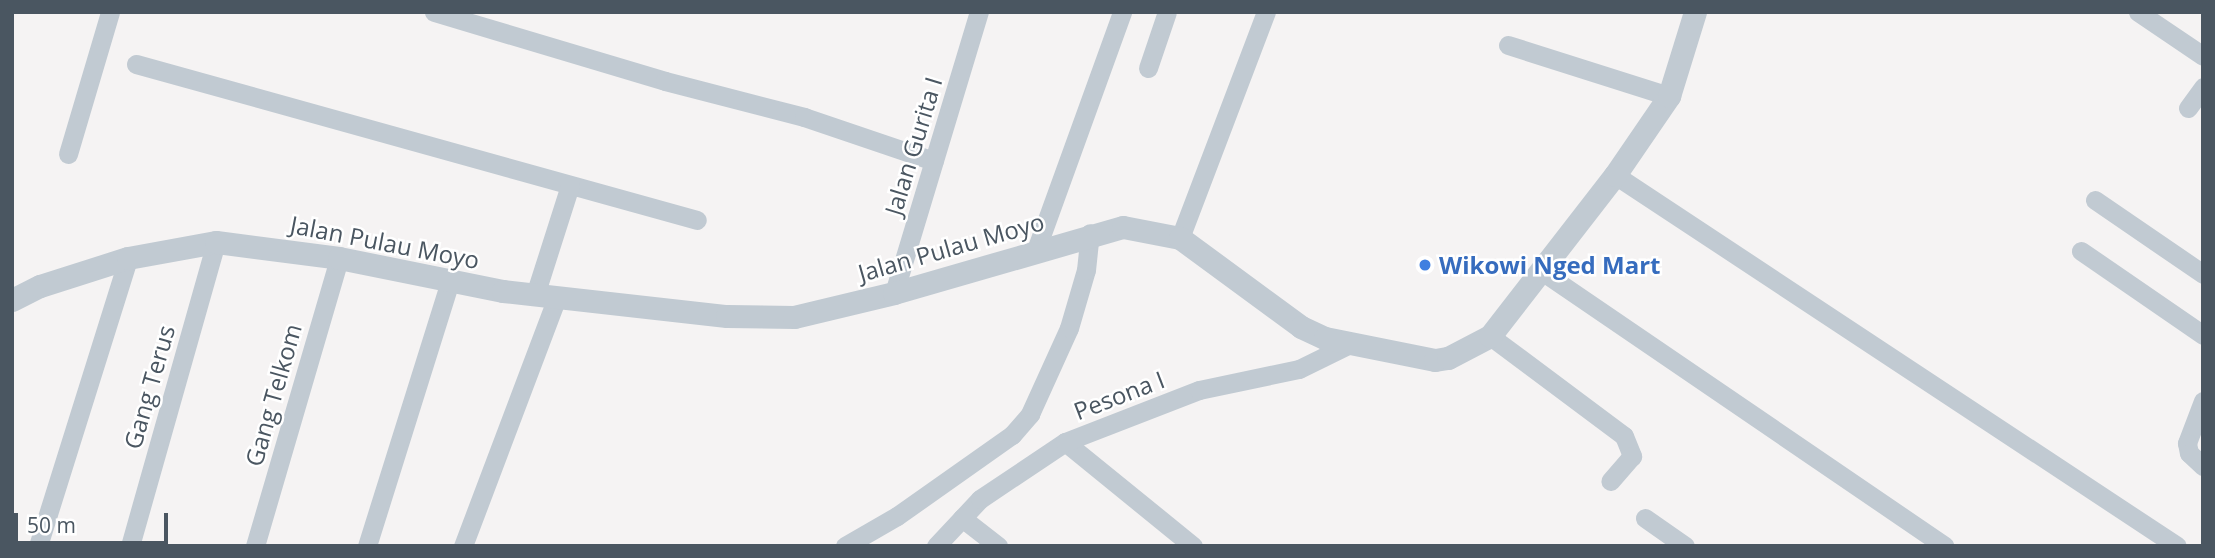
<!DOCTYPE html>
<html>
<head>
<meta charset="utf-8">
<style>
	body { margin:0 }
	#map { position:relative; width:2215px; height:558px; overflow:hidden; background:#f5f3f3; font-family:"Open Sans",sans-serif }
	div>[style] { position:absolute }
	.minor>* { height:19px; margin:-9.5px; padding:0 9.5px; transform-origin:9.5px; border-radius:9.5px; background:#c1cad2 }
	.tertiary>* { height:23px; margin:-11.5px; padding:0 11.5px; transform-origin:11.5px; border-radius:11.5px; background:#c1cad2 }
	.dots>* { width:19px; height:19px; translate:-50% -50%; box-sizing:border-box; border:4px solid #fff; border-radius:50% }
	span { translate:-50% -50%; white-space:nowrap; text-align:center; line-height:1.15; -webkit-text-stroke:5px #fff; paint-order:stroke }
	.street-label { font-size:24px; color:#4a5661 }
	.shop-label { font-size:24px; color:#366cbe; font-weight:700 }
	.left { translate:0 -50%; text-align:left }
	.frame { position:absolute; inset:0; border:14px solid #4a5661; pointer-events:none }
	.scale { position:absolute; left:14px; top:513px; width:154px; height:32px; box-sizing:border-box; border:4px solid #4a5661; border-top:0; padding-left:9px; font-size:21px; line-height:24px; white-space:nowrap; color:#4a5661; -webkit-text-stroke:5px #fff; paint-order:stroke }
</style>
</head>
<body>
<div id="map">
	<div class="minor">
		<i style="left:434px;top:12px;width:241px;rotate:16.6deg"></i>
		<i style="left:665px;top:81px;width:144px;rotate:14.5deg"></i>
		<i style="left:804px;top:117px;width:137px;rotate:18.7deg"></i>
		<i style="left:2138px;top:12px;width:78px;rotate:34.1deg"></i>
		<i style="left:1508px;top:45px;width:169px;rotate:17.6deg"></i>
		<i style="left:136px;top:64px;width:582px;rotate:15.54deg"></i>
		<i style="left:1148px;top:68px;width:59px;rotate:-71.3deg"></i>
		<i style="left:2188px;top:108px;width:26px;rotate:-54deg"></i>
		<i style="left:68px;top:154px;width:148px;rotate:-73.5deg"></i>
		<i style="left:1615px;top:175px;width:673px;rotate:33.43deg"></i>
		<i style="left:2095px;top:200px;width:131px;rotate:34.4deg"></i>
		<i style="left:1180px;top:238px;width:242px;rotate:-69.2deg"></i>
		<i style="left:1036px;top:250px;width:253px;rotate:-70.1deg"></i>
		<i style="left:2081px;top:251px;width:148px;rotate:34.5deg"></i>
		<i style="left:1543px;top:272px;width:486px;rotate:34.3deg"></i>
		<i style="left:894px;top:293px;width:294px;rotate:-73.2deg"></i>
		<i style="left:535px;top:295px;width:115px;rotate:-72.3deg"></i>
		<i style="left:1490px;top:336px;width:167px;rotate:36.7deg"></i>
		<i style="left:1624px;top:436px;width:22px;rotate:68deg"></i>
		<i style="left:1632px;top:456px;width:33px;rotate:131deg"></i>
		<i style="left:2203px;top:401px;width:45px;rotate:110.9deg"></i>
		<i style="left:2187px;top:443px;width:10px;rotate:79deg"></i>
		<i style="left:2189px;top:453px;width:19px;rotate:43deg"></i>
		<i style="left:1065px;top:442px;width:165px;rotate:39.1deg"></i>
		<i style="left:962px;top:518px;width:46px;rotate:37.9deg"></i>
		<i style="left:1645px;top:518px;width:49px;rotate:35deg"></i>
		<i style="left:38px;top:546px;width:302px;rotate:-72.6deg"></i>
		<i style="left:130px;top:546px;width:316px;rotate:-74.2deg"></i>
		<i style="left:255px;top:546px;width:300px;rotate:-73.7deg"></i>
		<i style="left:367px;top:546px;width:278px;rotate:-72.6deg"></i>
		<i style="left:463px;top:546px;width:266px;rotate:-69.3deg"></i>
		<i style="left:845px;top:546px;width:60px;rotate:-30deg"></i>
		<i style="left:897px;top:516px;width:141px;rotate:-35.2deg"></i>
		<i style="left:1012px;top:435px;width:28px;rotate:-49deg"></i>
		<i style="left:1030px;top:414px;width:94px;rotate:-65.6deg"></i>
		<i style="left:1069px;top:328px;width:60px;rotate:-73.7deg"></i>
		<i style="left:1086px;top:270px;width:37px;rotate:-84deg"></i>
		<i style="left:936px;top:546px;width:64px;rotate:-46.9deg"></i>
		<i style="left:980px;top:499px;width:102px;rotate:-33.8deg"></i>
		<i style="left:1065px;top:442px;width:144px;rotate:-21.2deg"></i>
		<i style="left:1199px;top:390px;width:102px;rotate:-11.9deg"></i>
		<i style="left:1299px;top:369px;width:55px;rotate:-26.1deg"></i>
	</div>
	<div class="tertiary">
		<i style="left:12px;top:300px;width:31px;rotate:-27deg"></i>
		<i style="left:40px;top:286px;width:92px;rotate:-17.7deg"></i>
		<i style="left:128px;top:258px;width:89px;rotate:-10.3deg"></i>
		<i style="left:216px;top:242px;width:124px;rotate:7.4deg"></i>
		<i style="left:339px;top:258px;width:167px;rotate:11.4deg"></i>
		<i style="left:503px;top:291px;width:225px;rotate:6.4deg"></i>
		<i style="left:727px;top:316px;width:67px;rotate:0.9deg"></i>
		<i style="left:794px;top:317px;width:103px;rotate:-13.5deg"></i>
		<i style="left:894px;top:293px;width:238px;rotate:-16.1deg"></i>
		<i style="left:1123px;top:227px;width:58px;rotate:10.9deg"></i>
		<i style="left:1180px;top:238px;width:150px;rotate:36.3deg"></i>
		<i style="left:1301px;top:327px;width:26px;rotate:25deg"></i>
		<i style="left:1325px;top:338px;width:112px;rotate:11.3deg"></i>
		<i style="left:1435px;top:360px;width:13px;rotate:-9deg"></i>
		<i style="left:1448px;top:358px;width:47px;rotate:-27.6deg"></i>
		<i style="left:1490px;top:336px;width:204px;rotate:-52.2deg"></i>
		<i style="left:1615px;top:175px;width:96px;rotate:-55.6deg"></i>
		<i style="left:1669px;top:96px;width:88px;rotate:-72.8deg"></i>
	</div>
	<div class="dots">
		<i style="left:1425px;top:265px;background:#3f7fe0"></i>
	</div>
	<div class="street-label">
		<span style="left:913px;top:146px;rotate:-73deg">Jalan Gurita I</span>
		<span style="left:385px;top:242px;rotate:11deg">Jalan Pulau Moyo</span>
		<span style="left:951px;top:247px;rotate:-16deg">Jalan Pulau Moyo</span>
		<span style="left:149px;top:387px;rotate:-74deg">Gang Terus</span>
		<span style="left:273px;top:395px;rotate:-74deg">Gang Telkom</span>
		<span style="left:1119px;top:395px;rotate:-21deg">Pesona I</span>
	</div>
	<div class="shop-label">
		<span class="left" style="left:1439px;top:265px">Wikowi Nged Mart</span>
	</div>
	<div class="frame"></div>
	<div class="scale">50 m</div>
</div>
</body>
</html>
